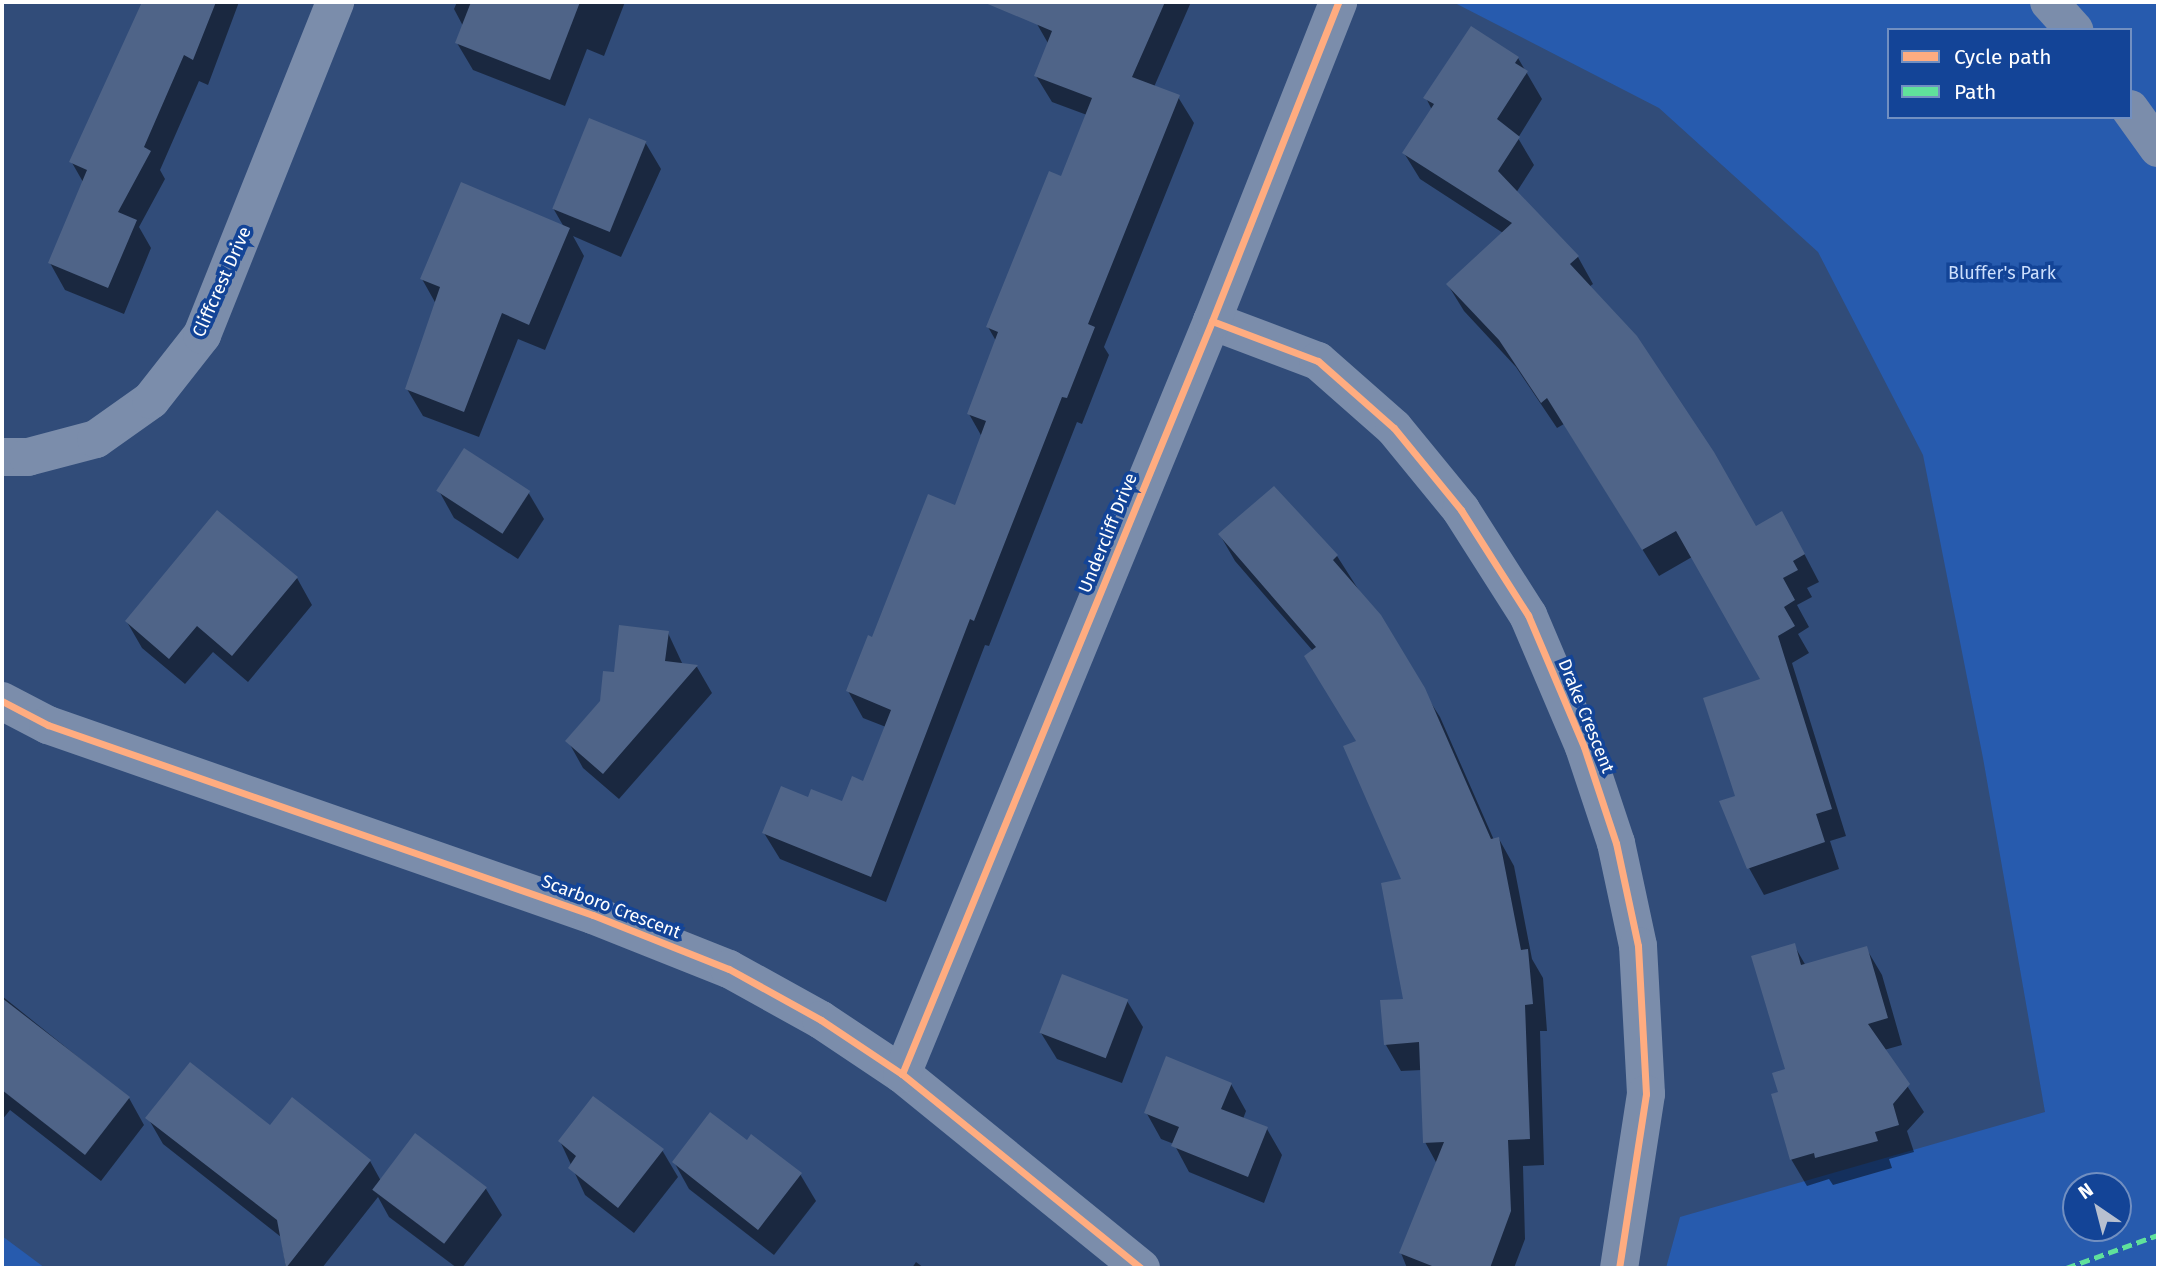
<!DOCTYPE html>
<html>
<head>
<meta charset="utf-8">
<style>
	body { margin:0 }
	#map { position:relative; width:2160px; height:1270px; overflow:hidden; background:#314c79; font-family:"Fira Sans",sans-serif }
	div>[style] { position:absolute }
	.green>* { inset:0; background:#275bae }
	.shadow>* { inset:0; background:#0007 }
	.building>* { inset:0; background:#4f6488; transform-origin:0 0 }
	.minor>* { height:38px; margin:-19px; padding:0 19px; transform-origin:19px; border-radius:19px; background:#7b8dab }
	.quiet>* { height:5px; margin-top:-2.5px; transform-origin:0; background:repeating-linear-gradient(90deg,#60e19b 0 10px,transparent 0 15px) }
	.cycleway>* { height:7px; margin:-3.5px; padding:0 3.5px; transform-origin:3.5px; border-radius:3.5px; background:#ffac80 }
	span { translate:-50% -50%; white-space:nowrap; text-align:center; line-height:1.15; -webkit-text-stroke:7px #134497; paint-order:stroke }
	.park-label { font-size:18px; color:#ccdffd }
	.street-label { font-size:18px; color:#fff }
	.frame { position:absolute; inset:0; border:4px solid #fff; pointer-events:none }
	.legend { position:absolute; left:1887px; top:28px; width:245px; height:91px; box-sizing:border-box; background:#134497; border:2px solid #718fc1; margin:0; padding:9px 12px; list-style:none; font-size:21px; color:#fff }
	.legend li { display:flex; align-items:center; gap:14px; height:35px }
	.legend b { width:35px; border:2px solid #718fc1 }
	.north { position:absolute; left:2062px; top:1172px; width:70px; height:70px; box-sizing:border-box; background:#134497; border:2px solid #718fc1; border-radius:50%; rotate:325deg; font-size:19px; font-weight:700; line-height:28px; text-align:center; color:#fff }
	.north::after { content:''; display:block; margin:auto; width:24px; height:32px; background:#b7c0d0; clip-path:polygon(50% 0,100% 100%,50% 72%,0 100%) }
</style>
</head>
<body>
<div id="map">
	<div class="green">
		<i style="clip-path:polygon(evenodd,1453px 2px,2158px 2px,2158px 1268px,1666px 1268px,1680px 1217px,2045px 1112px,1983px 758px,1923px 455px,1818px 252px,1659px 108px,1453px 2px,1889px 30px,2130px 30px,2130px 117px,1889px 117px,1889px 30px,1453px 2px,2076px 1186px,2118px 1186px,2118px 1228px,2076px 1228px,2076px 1186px)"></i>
		<i style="clip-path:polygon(2px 1236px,45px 1268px,2px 1268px)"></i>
	</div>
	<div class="shadow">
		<i style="clip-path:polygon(143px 2px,239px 2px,208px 85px,199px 81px,160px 170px,165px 179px,139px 227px,151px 248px,124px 314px,65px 290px,50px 263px,83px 182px,71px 161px)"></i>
		<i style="clip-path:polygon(457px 2px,625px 2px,604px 56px,587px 49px,565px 106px,473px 70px,457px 43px,463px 26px,454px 9px)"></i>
		<i style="clip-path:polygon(1046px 2px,1191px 2px,1154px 87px,1178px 97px,1194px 123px,1104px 347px,1109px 355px,1082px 424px,1077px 422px,989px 646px,985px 645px,886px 902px,780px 859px,764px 833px,809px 799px,843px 804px,864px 783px,886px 727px,863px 718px,848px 691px,873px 639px,956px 507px,982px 437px,969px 414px,996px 341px,988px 327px,1062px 178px,1087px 115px,1052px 102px,1036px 76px,1049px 45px,1037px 24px)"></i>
		<i style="clip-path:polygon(1518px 58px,1542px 99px,1518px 138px,1534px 165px,1516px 193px,1578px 257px,1593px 284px,1589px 287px,1756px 528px,1797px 540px,1819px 582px,1807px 588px,1812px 597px,1797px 605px,1809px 627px,1798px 634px,1809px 653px,1792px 663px,1846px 836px,1830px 841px,1839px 869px,1764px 895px,1749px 868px,1737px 797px,1762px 680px,1692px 557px,1659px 576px,1564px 424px,1557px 428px,1516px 367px,1464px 311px,1448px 285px,1503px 233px,1420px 179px,1404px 153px,1432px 110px,1426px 98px)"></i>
		<i style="clip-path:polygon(645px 142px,661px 169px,621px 257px,573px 236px,584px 256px,545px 350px,518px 339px,479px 437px,423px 416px,407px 389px,436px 304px,422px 279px,564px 227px,553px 208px)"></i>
		<i style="clip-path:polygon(439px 491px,528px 492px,544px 519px,518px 559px,454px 518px)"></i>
		<i style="clip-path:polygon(1220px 535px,1337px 556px,1440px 717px,1494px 840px,1499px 839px,1514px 866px,1532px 959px,1543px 978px,1547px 1031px,1540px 1031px,1544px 1165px,1523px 1166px,1525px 1239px,1514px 1268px,1407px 1268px,1401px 1253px,1437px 1164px,1425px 1142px,1422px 1070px,1401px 1071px,1386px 1045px,1406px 1001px,1404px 880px,1357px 742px,1313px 651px,1235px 561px)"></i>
		<i style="clip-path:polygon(297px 578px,312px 605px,248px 682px,213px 652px,185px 684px,142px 648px,127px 622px)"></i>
		<i style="clip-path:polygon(668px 633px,683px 665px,697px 667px,712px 693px,619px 799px,583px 768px,568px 741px,602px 702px,615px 674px)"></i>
		<i style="clip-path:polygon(1794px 945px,1806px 966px,1866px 948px,1882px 975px,1902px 1045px,1884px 1050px,1924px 1112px,1907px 1131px,1914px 1152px,1889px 1159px,1892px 1168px,1833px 1185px,1829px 1179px,1807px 1186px,1791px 1159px,1780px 1094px,1788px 1070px)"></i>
		<i style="clip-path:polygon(2px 996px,129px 1098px,144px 1125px,101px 1181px,10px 1110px,2px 1120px)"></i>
		<i style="clip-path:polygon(1127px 1001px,1143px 1027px,1122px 1083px,1057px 1059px,1041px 1033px)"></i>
		<i style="clip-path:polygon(1231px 1084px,1246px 1111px,1243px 1119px,1267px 1129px,1282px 1155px,1264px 1203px,1189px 1172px,1174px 1144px,1161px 1139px,1146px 1112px)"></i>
		<i style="clip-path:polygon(148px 1118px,270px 1127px,370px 1161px,381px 1181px,416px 1136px,486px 1189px,502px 1215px,462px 1268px,457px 1268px,389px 1217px,378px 1197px,322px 1268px,286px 1268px,281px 1237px,163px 1144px)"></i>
		<i style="clip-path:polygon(560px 1141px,662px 1150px,678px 1177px,634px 1233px,585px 1195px)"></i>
		<i style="clip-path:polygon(747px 1143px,800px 1174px,816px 1201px,774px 1255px,689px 1189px,674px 1162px)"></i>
		<i style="clip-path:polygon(916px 1262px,924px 1268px,912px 1268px)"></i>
	</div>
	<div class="building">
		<i style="clip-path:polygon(142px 2px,216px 2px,193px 60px,184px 55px,144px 147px,151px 151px,118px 212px,137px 220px,108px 288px,48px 263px,87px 170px,69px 162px)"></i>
		<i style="clip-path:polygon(471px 2px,580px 2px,550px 80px,455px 43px)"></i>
		<i style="clip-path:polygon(983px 2px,1165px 2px,1132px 77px,1180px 95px,1088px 324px,1095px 327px,1067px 398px,1062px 397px,974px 621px,970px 619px,871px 877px,762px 833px,781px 786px,808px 797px,811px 789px,842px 801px,852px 776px,863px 781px,891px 710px,846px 691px,868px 635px,872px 637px,928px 494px,955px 505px,986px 421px,967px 414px,998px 332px,986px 327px,1049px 171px,1061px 176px,1092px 98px,1034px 76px,1052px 31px)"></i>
		<i style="clip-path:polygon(1471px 26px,1519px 57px,1515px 63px,1528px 71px,1497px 119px,1520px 137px,1498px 171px,1579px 256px,1570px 264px,1637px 336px,1714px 452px,1756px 526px,1782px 511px,1805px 554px,1793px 561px,1798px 570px,1783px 578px,1795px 600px,1784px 607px,1795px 626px,1778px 636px,1832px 809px,1816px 814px,1825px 842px,1747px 869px,1719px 801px,1735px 796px,1703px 698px,1760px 679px,1676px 531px,1642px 550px,1547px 398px,1541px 403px,1499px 340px,1446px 284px,1512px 223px,1402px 153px,1434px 104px,1423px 98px)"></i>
		<i style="left:589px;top:118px;width:62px;height:98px;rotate:22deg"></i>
		<i style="clip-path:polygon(461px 182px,570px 228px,529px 325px,502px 313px,464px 412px,405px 389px,440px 287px,420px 279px)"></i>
		<i style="left:464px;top:448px;width:79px;height:51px;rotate:33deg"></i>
		<i style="clip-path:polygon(1274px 486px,1338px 555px,1333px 560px,1381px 615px,1425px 688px,1491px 839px,1499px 837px,1521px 950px,1528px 949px,1533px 1004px,1525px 1005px,1530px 1139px,1508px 1140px,1511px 1211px,1490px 1268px,1437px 1268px,1399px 1253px,1444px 1142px,1423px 1143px,1419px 1042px,1384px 1045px,1380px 1000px,1403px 999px,1381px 883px,1401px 879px,1343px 746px,1356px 741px,1304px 656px,1316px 647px,1218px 534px)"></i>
		<i style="clip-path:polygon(217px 510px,298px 577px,232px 656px,197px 626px,169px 659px,125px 621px)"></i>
		<i style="clip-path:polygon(619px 625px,669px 631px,665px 661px,698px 665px,603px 774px,565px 741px,600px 701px,603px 671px,614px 672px)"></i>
		<i style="clip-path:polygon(1795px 943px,1801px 965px,1867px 946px,1888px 1018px,1868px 1024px,1910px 1084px,1893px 1104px,1899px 1125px,1875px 1132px,1878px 1141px,1815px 1158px,1814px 1153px,1790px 1160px,1771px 1094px,1778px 1092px,1772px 1073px,1785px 1069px,1751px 956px)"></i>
		<i style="left:1062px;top:974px;width:71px;height:63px;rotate:21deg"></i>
		<i style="clip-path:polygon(2px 998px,130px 1097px,85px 1155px,2px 1090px)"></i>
		<i style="clip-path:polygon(1166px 1056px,1232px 1083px,1221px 1109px,1268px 1127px,1248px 1177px,1171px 1146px,1179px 1127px,1144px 1113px)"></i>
		<i style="clip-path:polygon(190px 1062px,270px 1125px,292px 1097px,371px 1160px,286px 1268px,277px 1220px,145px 1118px)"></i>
		<i style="clip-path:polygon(593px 1096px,664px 1149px,618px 1208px,568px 1168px,576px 1156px,558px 1141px)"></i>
		<i style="clip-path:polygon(710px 1112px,747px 1140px,751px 1134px,802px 1173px,758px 1230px,672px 1162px)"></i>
		<i style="left:415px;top:1133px;width:90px;height:71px;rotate:37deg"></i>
	</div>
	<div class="minor">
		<i style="left:2049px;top:2px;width:38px;rotate:48deg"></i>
		<i style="left:2130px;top:109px;width:48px;rotate:54.3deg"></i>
		<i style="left:1212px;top:321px;width:113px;rotate:20.7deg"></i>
		<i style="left:1318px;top:361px;width:101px;rotate:41.4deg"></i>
		<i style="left:1394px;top:428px;width:106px;rotate:50.7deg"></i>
		<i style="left:1461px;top:510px;width:125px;rotate:57.5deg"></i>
		<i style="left:1528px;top:615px;width:143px;rotate:67deg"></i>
		<i style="left:1584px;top:747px;width:101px;rotate:71.6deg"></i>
		<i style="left:1616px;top:843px;width:105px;rotate:77.9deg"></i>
		<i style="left:1638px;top:946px;width:148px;rotate:86.9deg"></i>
		<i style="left:1646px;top:1094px;width:176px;rotate:98.8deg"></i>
		<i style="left:2px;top:457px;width:26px"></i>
		<i style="left:28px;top:457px;width:70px;rotate:-14.8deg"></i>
		<i style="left:96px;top:439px;width:67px;rotate:-35.3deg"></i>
		<i style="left:151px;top:400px;width:83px;rotate:-51.9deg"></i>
		<i style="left:202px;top:335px;width:359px;rotate:-68.2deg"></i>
		<i style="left:2px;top:701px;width:52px;rotate:27.6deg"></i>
		<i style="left:48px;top:725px;width:577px;rotate:19.22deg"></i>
		<i style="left:593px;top:915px;width:146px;rotate:21.7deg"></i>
		<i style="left:729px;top:969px;width:105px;rotate:29deg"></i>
		<i style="left:821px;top:1020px;width:97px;rotate:33.7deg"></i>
		<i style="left:902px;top:1074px;width:308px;rotate:39.1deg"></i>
		<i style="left:902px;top:1074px;width:814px;rotate:-67.62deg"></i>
		<i style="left:1212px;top:321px;width:343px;rotate:-68.4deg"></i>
	</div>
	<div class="quiet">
		<i style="left:2066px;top:1268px;width:98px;rotate:-19.7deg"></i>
	</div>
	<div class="cycleway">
		<i style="left:1212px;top:321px;width:113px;rotate:20.7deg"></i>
		<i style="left:1318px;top:361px;width:101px;rotate:41.4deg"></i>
		<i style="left:1394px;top:428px;width:106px;rotate:50.7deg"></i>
		<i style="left:1461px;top:510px;width:125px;rotate:57.5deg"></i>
		<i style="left:1528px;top:615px;width:143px;rotate:67deg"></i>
		<i style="left:1584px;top:747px;width:101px;rotate:71.6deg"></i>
		<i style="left:1616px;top:843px;width:105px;rotate:77.9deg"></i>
		<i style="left:1638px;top:946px;width:148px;rotate:86.9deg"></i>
		<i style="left:1646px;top:1094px;width:176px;rotate:98.8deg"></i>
		<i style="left:2px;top:701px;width:52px;rotate:27.6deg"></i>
		<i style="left:48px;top:725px;width:577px;rotate:19.22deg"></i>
		<i style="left:593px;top:915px;width:146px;rotate:21.7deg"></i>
		<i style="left:729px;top:969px;width:105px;rotate:29deg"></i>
		<i style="left:821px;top:1020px;width:97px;rotate:33.7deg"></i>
		<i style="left:902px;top:1074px;width:308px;rotate:39.1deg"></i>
		<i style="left:902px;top:1074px;width:814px;rotate:-67.62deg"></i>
		<i style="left:1212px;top:321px;width:343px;rotate:-68.4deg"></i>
	</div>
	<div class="park-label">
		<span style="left:2002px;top:273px">Bluffer's Park</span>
	</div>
	<div class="street-label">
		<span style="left:222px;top:282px;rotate:-66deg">Cliffcrest Drive</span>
		<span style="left:1108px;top:533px;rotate:-68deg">Undercliff Drive</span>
		<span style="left:1586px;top:716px;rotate:68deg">Drake Crescent</span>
		<span style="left:611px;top:907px;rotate:21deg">Scarboro Crescent</span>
	</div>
	<div class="frame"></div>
	<ul class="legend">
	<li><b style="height:9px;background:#ffac80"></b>Cycle path</li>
	<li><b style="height:9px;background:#60e19b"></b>Path</li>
	</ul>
	<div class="north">N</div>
</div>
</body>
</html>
